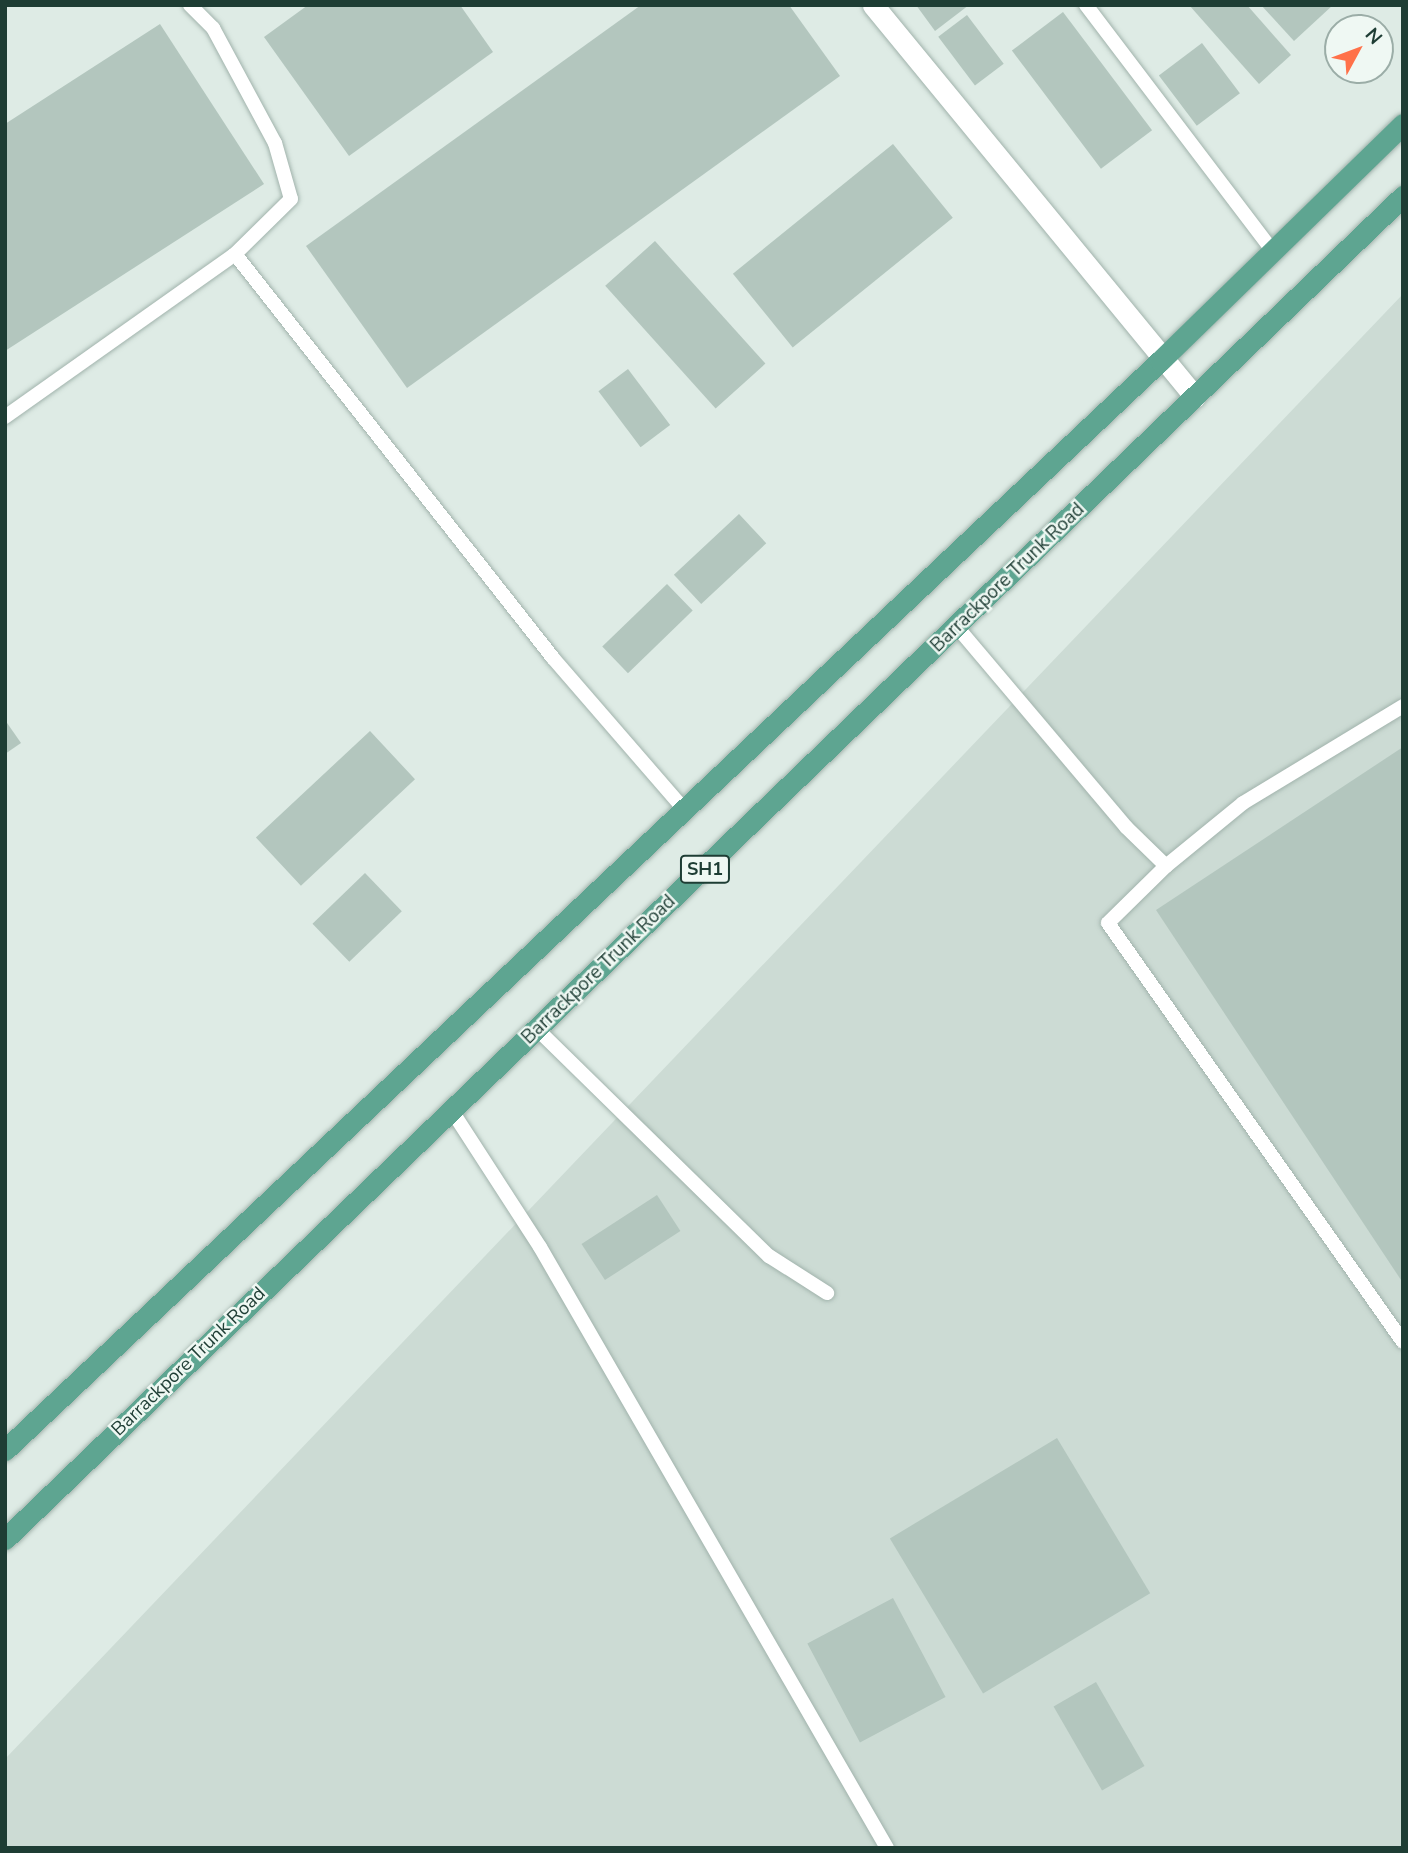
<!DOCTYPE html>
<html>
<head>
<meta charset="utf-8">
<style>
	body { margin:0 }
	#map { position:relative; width:1408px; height:1853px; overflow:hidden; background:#deebe5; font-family:"Nunito Sans",sans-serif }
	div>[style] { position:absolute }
	.built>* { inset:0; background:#ccdbd4 }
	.building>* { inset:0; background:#b3c6be; transform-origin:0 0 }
	.roads { filter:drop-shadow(0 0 2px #a1b3ac) drop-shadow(0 0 2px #a1b3ac) }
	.service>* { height:14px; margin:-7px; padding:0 7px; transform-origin:7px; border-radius:7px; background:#fff }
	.tertiary>* { height:21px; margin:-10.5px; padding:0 10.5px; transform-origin:10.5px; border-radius:10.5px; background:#fff }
	.primary>* { height:21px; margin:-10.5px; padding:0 10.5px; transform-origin:10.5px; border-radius:10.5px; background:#5ea591 }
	span { translate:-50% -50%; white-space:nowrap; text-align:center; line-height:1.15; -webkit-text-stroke:5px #eff8f3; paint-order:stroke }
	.shield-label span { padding:2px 5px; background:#eff8f3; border:2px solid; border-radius:5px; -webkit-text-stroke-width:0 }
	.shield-label { font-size:18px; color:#1e3d34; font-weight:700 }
	.street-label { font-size:19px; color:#1e3d34 }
	.frame { position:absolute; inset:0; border:7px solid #1e3d34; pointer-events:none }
	.north { position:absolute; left:1324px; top:14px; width:70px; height:70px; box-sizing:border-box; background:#eff8f3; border:2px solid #9bada7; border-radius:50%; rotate:49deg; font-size:19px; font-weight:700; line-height:28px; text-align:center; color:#1e3d34 }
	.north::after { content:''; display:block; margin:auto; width:24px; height:32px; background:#ff7149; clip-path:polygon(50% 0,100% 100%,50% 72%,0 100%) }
</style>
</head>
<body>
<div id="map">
	<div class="built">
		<i style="clip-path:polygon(1403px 294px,1403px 1848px,5px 1848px,5px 1759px)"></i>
	</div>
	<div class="building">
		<i style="clip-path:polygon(308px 5px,460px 5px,493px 52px,349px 156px,264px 37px)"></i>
		<i style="clip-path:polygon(641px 5px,789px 5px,840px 76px,407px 388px,306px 246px)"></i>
		<i style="clip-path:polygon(916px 5px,969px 5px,935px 31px)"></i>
		<i style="clip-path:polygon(1189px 5px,1247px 5px,1291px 55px,1259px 84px)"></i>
		<i style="clip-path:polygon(1261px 5px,1333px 5px,1294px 41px)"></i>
		<i style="left:1063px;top:12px;width:148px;height:64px;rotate:53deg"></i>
		<i style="left:967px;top:15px;width:61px;height:36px;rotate:53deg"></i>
		<i style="clip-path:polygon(160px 24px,264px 184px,5px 351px,5px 124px)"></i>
		<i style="left:1202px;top:43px;width:63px;height:54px;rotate:53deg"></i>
		<i style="left:893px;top:144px;width:95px;height:206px;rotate:51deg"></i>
		<i style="left:655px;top:241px;width:165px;height:67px;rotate:48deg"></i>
		<i style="left:628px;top:369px;width:70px;height:37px;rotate:53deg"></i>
		<i style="left:739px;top:514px;width:40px;height:89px;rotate:47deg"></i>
		<i style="left:667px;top:584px;width:37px;height:90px;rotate:46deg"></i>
		<i style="clip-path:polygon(5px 720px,21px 743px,5px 754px)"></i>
		<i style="left:370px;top:731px;width:66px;height:156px;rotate:47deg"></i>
		<i style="clip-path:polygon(1403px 747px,1403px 1283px,1156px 910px)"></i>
		<i style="left:365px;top:873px;width:53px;height:73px;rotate:46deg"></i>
		<i style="left:657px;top:1195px;width:43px;height:90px;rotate:57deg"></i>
		<i style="left:1057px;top:1438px;width:181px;height:195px;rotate:59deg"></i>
		<i style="left:893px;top:1598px;width:112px;height:97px;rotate:62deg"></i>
		<i style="left:1096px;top:1682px;width:97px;height:49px;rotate:60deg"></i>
	</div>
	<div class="roads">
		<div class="service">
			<i style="left:190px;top:5px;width:33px;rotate:45deg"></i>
			<i style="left:213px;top:28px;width:131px;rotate:61.7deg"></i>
			<i style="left:275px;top:143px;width:58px;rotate:74.1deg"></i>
			<i style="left:291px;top:199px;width:78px;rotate:135.5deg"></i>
			<i style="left:1086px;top:5px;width:309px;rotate:52.8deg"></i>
			<i style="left:5px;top:417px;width:282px;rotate:-35.3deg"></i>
			<i style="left:235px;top:254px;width:514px;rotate:51.79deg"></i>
			<i style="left:553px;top:658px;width:200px;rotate:49.1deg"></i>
			<i style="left:958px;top:628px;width:260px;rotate:49.8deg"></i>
			<i style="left:1126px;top:827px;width:56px;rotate:44.3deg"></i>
			<i style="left:1166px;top:866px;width:99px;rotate:-39.3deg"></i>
			<i style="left:1243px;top:803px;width:187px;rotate:-31.2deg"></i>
			<i style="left:1166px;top:866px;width:81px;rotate:135.5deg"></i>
			<i style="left:1108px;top:923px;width:512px;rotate:54.85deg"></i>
			<i style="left:537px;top:1029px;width:325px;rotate:44.4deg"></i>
			<i style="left:769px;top:1256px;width:69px;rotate:32.5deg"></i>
			<i style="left:452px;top:1111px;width:162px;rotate:57.1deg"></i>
			<i style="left:540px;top:1247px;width:694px;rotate:60deg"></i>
		</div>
		<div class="tertiary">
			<i style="left:873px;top:5px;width:507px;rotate:50.6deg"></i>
		</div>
		<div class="primary">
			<i style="left:5px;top:1450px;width:1587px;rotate:-43.32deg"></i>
			<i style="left:1160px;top:361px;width:339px;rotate:-44.3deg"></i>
			<i style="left:5px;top:1539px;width:1939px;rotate:-43.85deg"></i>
		</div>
	</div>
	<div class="shield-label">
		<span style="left:705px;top:869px">SH1</span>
	</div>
	<div class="street-label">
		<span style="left:1008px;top:578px;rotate:-44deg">Barrackpore Trunk Road</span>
		<span style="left:599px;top:970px;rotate:-44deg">Barrackpore Trunk Road</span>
		<span style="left:189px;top:1362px;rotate:-44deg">Barrackpore Trunk Road</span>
	</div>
	<div class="frame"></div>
	<div class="north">N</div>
</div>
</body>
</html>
